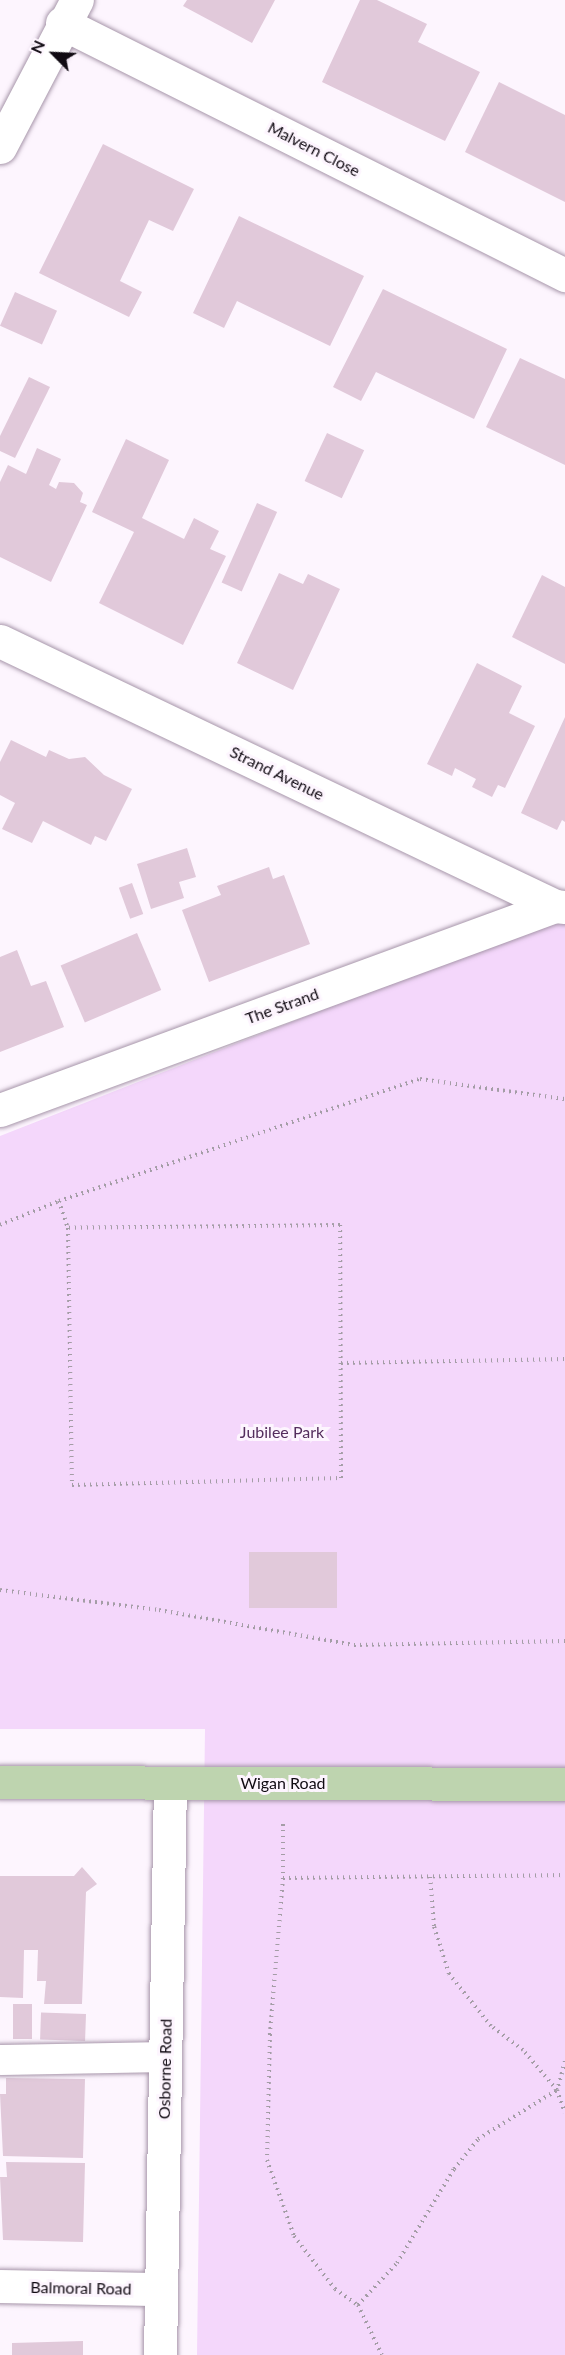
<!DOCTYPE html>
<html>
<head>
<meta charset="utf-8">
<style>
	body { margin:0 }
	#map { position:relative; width:565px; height:2355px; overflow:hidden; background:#fdf5fe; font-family:Lato,sans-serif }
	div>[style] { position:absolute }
	.green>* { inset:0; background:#f4d7fb }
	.building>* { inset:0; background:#e1c9da; transform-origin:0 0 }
	.path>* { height:4px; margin-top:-2px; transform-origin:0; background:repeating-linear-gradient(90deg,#a49da6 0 1.5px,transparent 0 6px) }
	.roads { filter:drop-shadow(0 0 2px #a796aa) drop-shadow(0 0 2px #a796aa) }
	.lane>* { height:30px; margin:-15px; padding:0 15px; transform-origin:15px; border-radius:15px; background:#fff }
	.street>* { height:33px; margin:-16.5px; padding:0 16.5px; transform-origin:16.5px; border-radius:16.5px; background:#fff }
	.secondary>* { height:33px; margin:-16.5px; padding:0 16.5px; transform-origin:16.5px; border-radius:16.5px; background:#fff }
	.primary>* { height:33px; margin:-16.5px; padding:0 16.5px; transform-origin:16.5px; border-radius:16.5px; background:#bed4af }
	span { translate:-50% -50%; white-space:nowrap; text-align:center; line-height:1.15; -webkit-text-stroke:6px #fdf5fe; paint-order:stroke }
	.street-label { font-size:16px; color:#100a12 }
	.park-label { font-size:16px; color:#542d5d }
	.north { position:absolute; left:24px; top:24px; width:60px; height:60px; -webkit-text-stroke:4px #fdf5fe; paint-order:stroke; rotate:294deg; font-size:16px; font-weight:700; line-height:24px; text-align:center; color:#100a12 }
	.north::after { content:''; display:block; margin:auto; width:21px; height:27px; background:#100a12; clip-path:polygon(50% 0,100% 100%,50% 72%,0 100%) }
</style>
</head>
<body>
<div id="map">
	<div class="green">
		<i style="clip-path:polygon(565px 915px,565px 2355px,197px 2355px,205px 1729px,0 1729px,0 1136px)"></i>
	</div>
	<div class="building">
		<i style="clip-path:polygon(187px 0,275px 0,252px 43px,183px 6px)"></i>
		<i style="clip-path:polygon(360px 0,377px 0,427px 24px,418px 42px,480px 72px,445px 141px,322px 82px)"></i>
		<i style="clip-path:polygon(499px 82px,565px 115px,565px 202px,465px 152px)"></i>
		<i style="clip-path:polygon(103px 144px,194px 189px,173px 231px,149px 220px,120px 281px,142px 292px,129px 317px,39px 273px)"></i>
		<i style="clip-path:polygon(239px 216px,364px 276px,330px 346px,237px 301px,224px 328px,193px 313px)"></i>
		<i style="clip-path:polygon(383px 289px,507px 349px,474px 419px,376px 372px,361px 401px,333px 387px)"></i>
		<i style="left:15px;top:292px;width:46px;height:37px;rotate:24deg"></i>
		<i style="clip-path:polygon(520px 358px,565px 379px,565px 465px,486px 427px)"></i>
		<i style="clip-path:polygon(29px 377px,50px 387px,15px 458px,0 451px,0 436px)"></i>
		<i style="left:327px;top:433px;width:41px;height:53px;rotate:25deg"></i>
		<i style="clip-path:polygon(126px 439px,169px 460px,142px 518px,184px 539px,194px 518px,219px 531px,210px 549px,226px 556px,183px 645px,99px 603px,134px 532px,92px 512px)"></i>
		<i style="clip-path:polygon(37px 448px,61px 459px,49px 485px,56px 489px,59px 482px,74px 483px,83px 493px,80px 502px,87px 505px,51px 582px,0 557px,0 482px,8px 465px,26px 474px)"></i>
		<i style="left:257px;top:503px;width:22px;height:87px;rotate:24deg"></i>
		<i style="clip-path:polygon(279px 573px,303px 584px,308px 574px,340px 589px,293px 690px,237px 663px)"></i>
		<i style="clip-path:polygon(542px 575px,565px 587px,565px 664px,512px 637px)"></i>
		<i style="clip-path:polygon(477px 663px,522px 686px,509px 713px,535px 726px,505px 788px,498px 785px,492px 797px,472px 787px,476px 779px,455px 768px,452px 776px,427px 764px)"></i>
		<i style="clip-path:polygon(565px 717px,565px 822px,562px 820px,557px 830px,521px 813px)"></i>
		<i style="clip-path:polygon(11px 740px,46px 757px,49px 750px,69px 759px,85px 757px,104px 775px,132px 789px,106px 841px,95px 836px,91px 845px,43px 821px,32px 843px,2px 829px,15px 803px,0 795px,0 762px)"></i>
		<i style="clip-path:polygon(187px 848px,196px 877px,179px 882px,184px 898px,151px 909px,137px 864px)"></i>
		<i style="clip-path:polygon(269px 867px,273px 879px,284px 875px,310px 944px,209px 982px,182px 910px,221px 895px,217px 886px)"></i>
		<i style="left:132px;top:883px;width:33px;height:14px;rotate:70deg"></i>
		<i style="left:137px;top:933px;width:62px;height:83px;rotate:67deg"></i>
		<i style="clip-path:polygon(17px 950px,31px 986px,46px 981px,64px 1027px,0 1052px,0 957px)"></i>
		<i style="left:337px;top:1552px;width:56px;height:88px;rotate:90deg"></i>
		<i style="clip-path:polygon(82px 1867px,97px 1884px,86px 1892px,82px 2004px,44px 2004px,46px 1981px,37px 1981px,38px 1950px,24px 1950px,23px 1998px,0 1997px,0 1876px,74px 1876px)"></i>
		<i style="left:13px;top:2004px;width:19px;height:35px"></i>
		<i style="left:86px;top:2014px;width:27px;height:45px;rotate:92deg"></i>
		<i style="clip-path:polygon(6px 2078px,85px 2079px,83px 2158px,3px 2156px,0 2094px,6px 2094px)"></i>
		<i style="clip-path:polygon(6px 2162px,85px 2163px,83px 2242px,3px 2240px,0 2177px,7px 2177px)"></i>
		<i style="clip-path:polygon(83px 2341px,83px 2355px,12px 2355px,12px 2343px)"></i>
	</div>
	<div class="path">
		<i style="left:59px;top:1201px;width:28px;rotate:72deg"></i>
		<i style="left:68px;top:1228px;width:257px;rotate:89.1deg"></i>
		<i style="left:72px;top:1485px;width:269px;rotate:-1.5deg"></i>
		<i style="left:341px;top:1478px;width:253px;rotate:-90.2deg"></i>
		<i style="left:340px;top:1225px;width:272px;rotate:179.4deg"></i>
		<i style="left:0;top:1225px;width:64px;rotate:-22.1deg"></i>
		<i style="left:59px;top:1201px;width:381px;rotate:-18.7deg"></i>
		<i style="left:420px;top:1079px;width:146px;rotate:7.9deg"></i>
		<i style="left:341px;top:1363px;width:224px;rotate:-1deg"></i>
		<i style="left:0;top:1590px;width:160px;rotate:7.2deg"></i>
		<i style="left:159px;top:1610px;width:198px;rotate:10.2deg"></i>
		<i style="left:354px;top:1645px;width:211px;rotate:-1.1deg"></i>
		<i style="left:283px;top:1824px;width:54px;rotate:90deg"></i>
		<i style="left:283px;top:1878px;width:282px;rotate:-0.6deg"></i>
		<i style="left:283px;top:1878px;width:157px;rotate:94.8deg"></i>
		<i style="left:270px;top:2034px;width:126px;rotate:91.4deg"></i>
		<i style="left:267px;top:2160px;width:81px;rotate:70.4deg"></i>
		<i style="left:294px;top:2236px;width:67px;rotate:52.3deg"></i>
		<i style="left:335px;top:2289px;width:28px;rotate:35deg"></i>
		<i style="left:358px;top:2305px;width:57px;rotate:-47.1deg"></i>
		<i style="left:397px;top:2263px;width:110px;rotate:-58.8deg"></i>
		<i style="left:454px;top:2169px;width:38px;rotate:-51deg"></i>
		<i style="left:478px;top:2139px;width:93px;rotate:-31.8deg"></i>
		<i style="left:557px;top:2090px;width:52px;rotate:-130.4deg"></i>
		<i style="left:523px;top:2050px;width:40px;rotate:-143deg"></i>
		<i style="left:491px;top:2026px;width:67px;rotate:-128.9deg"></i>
		<i style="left:449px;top:1974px;width:50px;rotate:-107.4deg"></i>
		<i style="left:434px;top:1926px;width:50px;rotate:-94.6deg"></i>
		<i style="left:565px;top:2061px;width:30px;rotate:105deg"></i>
		<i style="left:557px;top:2090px;width:24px;rotate:71deg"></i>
		<i style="left:358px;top:2305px;width:55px;rotate:64.4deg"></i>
	</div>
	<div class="roads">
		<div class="lane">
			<i style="left:0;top:2060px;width:165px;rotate:-1deg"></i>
		</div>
		<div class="street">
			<i style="left:62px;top:23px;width:563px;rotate:26.61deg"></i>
			<i style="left:0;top:641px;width:615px;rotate:25.52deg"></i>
			<i style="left:0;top:1110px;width:591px;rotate:-20.18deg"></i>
			<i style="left:555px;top:906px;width:10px;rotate:6deg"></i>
			<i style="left:0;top:2286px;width:161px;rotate:1.1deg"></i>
			<i style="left:160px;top:2355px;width:572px;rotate:-89deg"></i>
		</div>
		<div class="secondary">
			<i style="left:0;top:147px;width:166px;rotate:-62.4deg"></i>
		</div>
		<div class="primary">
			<i style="left:0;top:1782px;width:565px;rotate:0.2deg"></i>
		</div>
	</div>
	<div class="street-label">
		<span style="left:314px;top:149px;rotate:27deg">Malvern Close</span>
		<span style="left:277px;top:773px;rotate:26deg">Strand Avenue</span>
		<span style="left:282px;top:1006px;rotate:-20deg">The Strand</span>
		<span style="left:283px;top:1783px">Wigan Road</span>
		<span style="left:165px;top:2069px;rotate:-89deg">Osborne Road</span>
		<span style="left:81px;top:2288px;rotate:1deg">Balmoral Road</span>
	</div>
	<div class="park-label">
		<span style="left:282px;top:1432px">Jubilee Park</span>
	</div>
	<div class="north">N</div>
</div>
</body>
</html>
